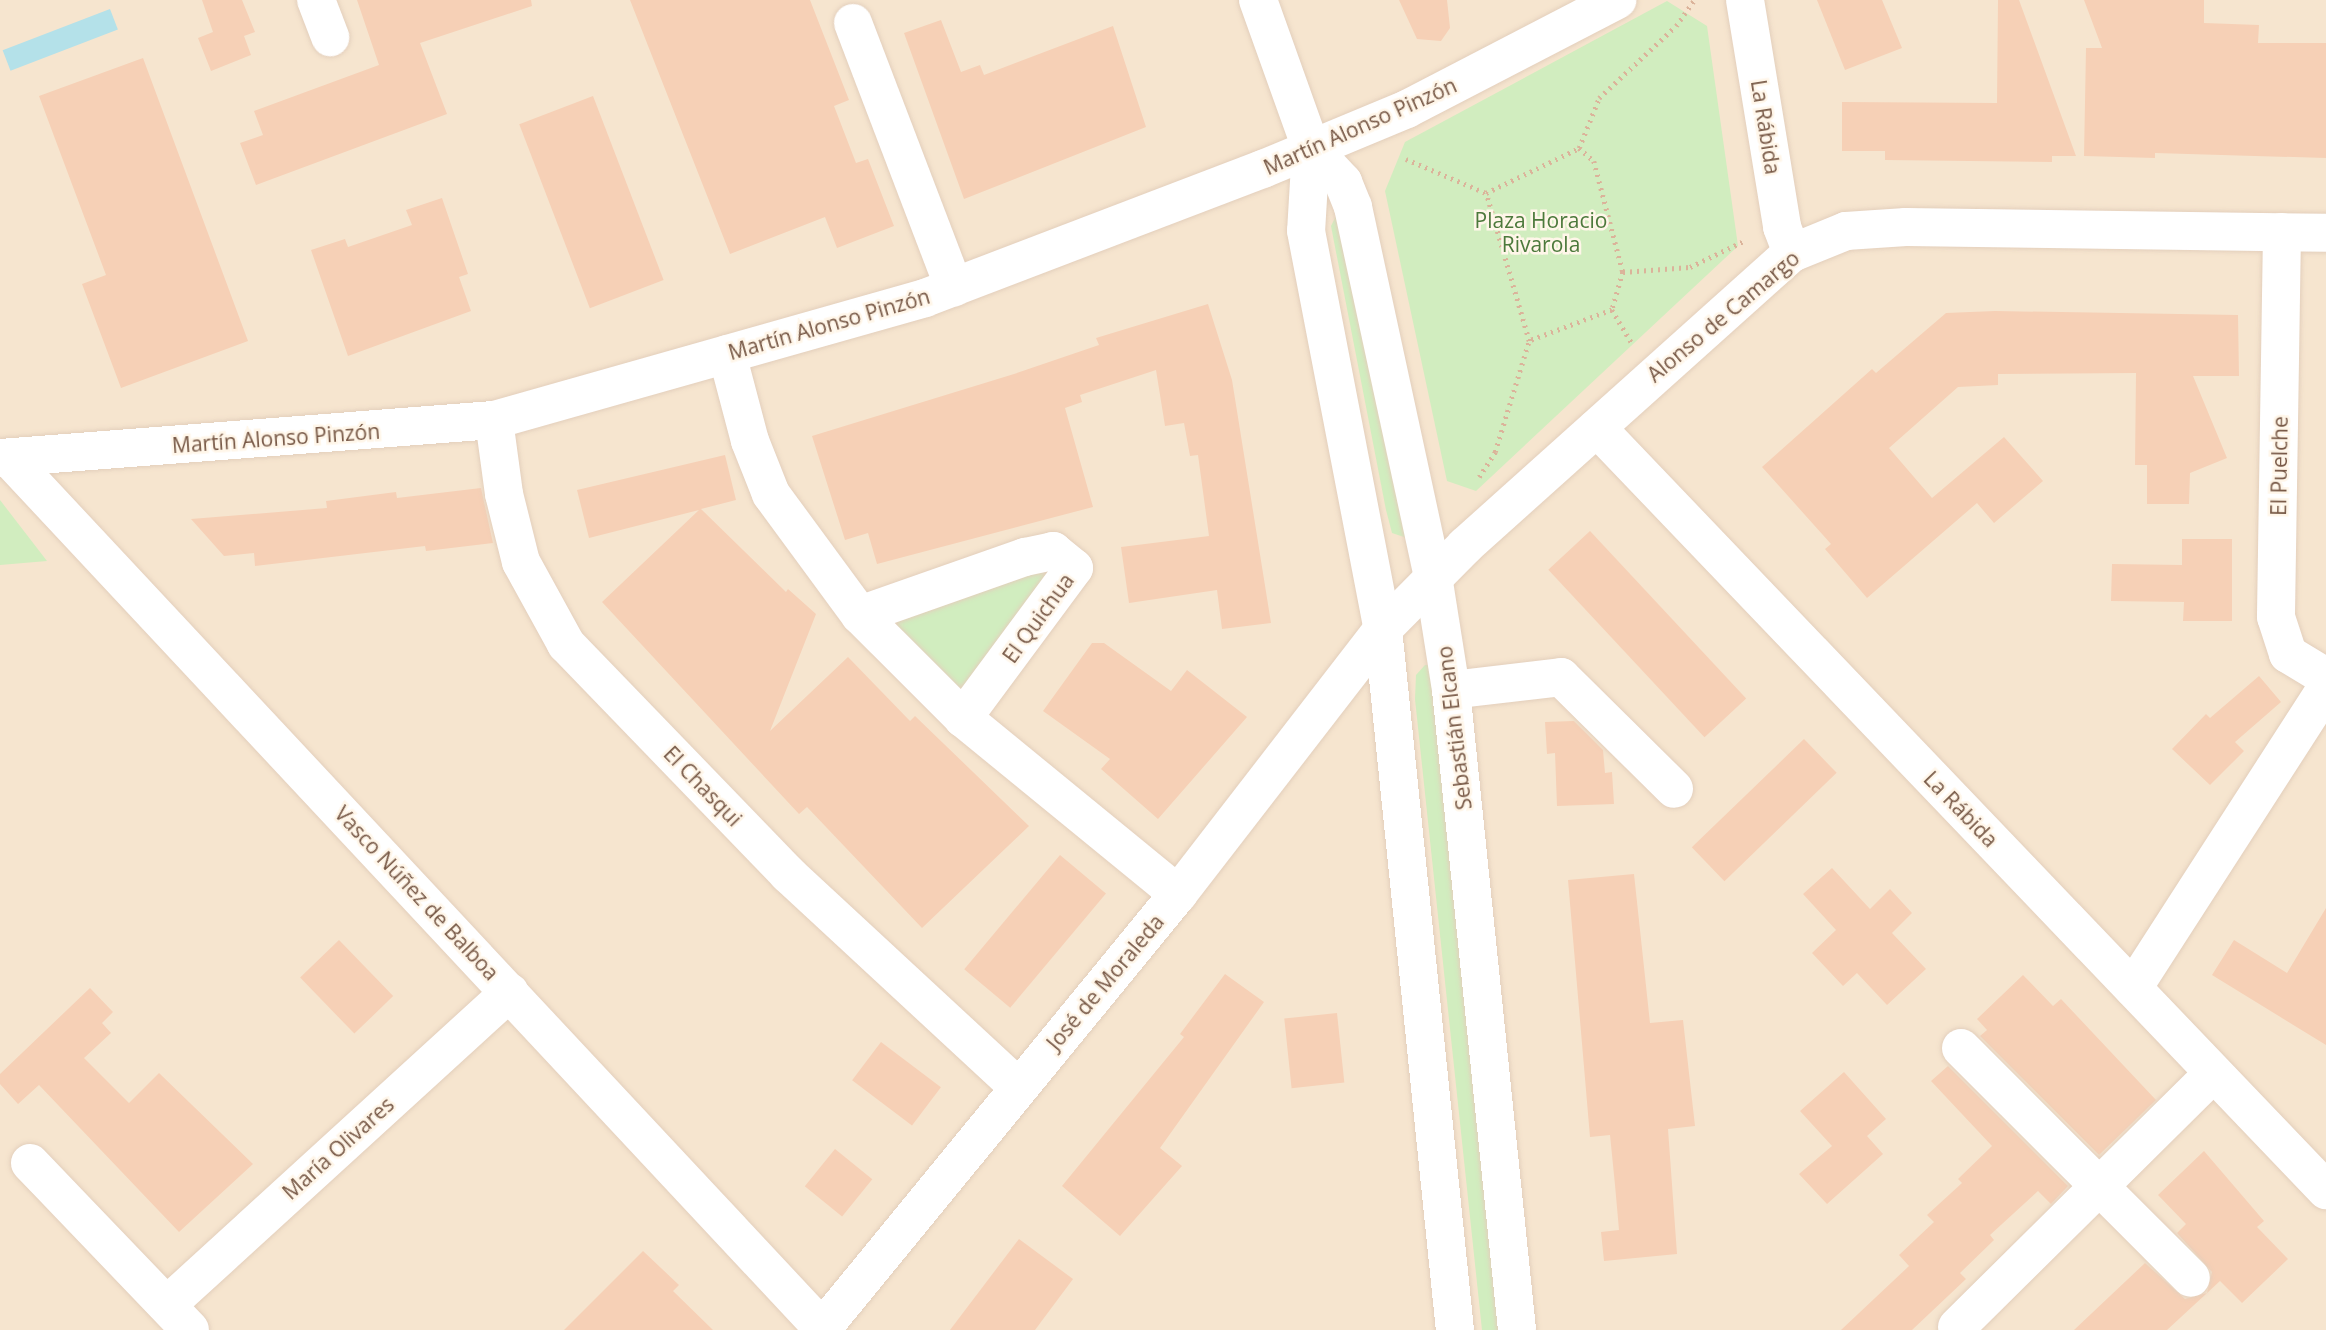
<!DOCTYPE html>
<html>
<head>
<meta charset="utf-8">
<style>
	body { margin:0 }
	#map { position:relative; width:2326px; height:1330px; overflow:hidden; background:#fef3e1; font-family:"Open Sans",sans-serif }
	div>[style] { position:absolute }
	.residential>* { inset:0; background:#f6e5cf; transform-origin:0 0 }
	.green>* { inset:0; background:#d1edbf }
	.water>* { inset:0; background:#b4e1e9; transform-origin:0 0 }
	.building>* { inset:0; background:#f6d0b6; transform-origin:0 0 }
	.path>* { height:4.5px; margin-top:-2.25px; transform-origin:0; background:repeating-linear-gradient(90deg,#dbb39a 0 2px,transparent 0 7px) }
	.roads { filter:drop-shadow(0 0 2px #e3cfbc) drop-shadow(0 0 2px #e3cfbc) }
	.minor>* { height:38px; margin:-19px; padding:0 19px; transform-origin:19px; border-radius:19px; background:#fff }
	span { translate:-50% -50%; white-space:nowrap; text-align:center; line-height:1.15; -webkit-text-stroke:5px #fff6e9; paint-order:stroke }
	.street-label { font-size:21px; color:#775846 }
	.park-label { font-size:21px; color:#4c793b }
</style>
</head>
<body>
<div id="map">
	<div class="residential">
		<i style="left:0;top:0;width:2326px;height:1330px"></i>
	</div>
	<div class="green">
		<i style="clip-path:polygon(1667px 1px,1707px 26px,1738px 246px,1476px 491px,1447px 481px,1385px 191px,1405px 142px)"></i>
		<i style="clip-path:polygon(1336px 216px,1410px 539px,1392px 533px,1386px 510px,1331px 226px)"></i>
		<i style="clip-path:polygon(0 500px,47px 561px,0 565px)"></i>
		<i style="clip-path:polygon(1028px 567px,1063px 570px,960px 703px,882px 621px)"></i>
		<i style="clip-path:polygon(1425px 665px,1432px 665px,1508px 1330px,1482px 1330px,1415px 699px,1416px 675px)"></i>
	</div>
	<div class="water">
		<i style="left:110px;top:9px;width:22px;height:115px;rotate:69deg"></i>
	</div>
	<div class="building">
		<i style="clip-path:polygon(202px 0,242px 0,255px 32px,244px 36px,251px 55px,211px 71px,198px 38px,213px 32px)"></i>
		<i style="clip-path:polygon(357px 0,531px 0,532px 6px,420px 43px,447px 114px,256px 185px,240px 143px,263px 135px,254px 111px,379px 65px)"></i>
		<i style="clip-path:polygon(630px 0,810px 0,849px 100px,834px 106px,856px 163px,868px 159px,894px 226px,837px 248px,825px 217px,730px 254px)"></i>
		<i style="clip-path:polygon(1399px 0,1447px 0,1450px 28px,1441px 41px,1417px 39px)"></i>
		<i style="clip-path:polygon(1817px 0,1882px 0,1902px 48px,1845px 70px)"></i>
		<i style="clip-path:polygon(1998px 0,2019px 0,2076px 156px,2052px 156px,2052px 162px,1885px 160px,1885px 151px,1842px 151px,1842px 102px,1997px 103px)"></i>
		<i style="clip-path:polygon(2084px 0,2204px 0,2204px 23px,2259px 25px,2258px 43px,2326px 43px,2326px 158px,2155px 153px,2155px 158px,2084px 156px,2086px 48px,2102px 48px)"></i>
		<i style="clip-path:polygon(941px 20px,961px 72px,980px 65px,984px 75px,1113px 26px,1146px 127px,964px 199px,904px 33px)"></i>
		<i style="clip-path:polygon(143px 58px,248px 341px,121px 388px,82px 284px,106px 275px,39px 96px)"></i>
		<i style="left:593px;top:96px;width:197px;height:79px;rotate:69deg"></i>
		<i style="clip-path:polygon(442px 198px,468px 274px,459px 277px,471px 311px,348px 356px,311px 250px,345px 239px,348px 247px,412px 225px,406px 210px)"></i>
		<i style="clip-path:polygon(1208px 304px,1232px 380px,1271px 623px,1222px 629px,1217px 590px,1129px 603px,1121px 547px,1209px 536px,1198px 455px,1190px 456px,1184px 423px,1165px 426px,1156px 370px,1080px 395px,1082px 402px,1065px 408px,1093px 507px,877px 564px,868px 533px,845px 540px,812px 436px,1014px 374px,1099px 345px,1096px 338px)"></i>
		<i style="clip-path:polygon(1995px 311px,2238px 315px,2239px 376px,2193px 376px,2227px 458px,2190px 473px,2189px 504px,2147px 504px,2147px 465px,2135px 465px,2136px 373px,1998px 374px,1998px 385px,1958px 387px,1889px 448px,1932px 498px,2004px 437px,2043px 481px,1994px 523px,1977px 503px,1867px 598px,1825px 549px,1831px 544px,1762px 467px,1872px 369px,1876px 373px,1946px 313px)"></i>
		<i style="clip-path:polygon(725px 455px,736px 500px,701px 509px,786px 592px,788px 589px,816px 614px,770px 731px,848px 657px,910px 721px,915px 716px,1029px 826px,922px 928px,807px 807px,799px 814px,602px 602px,699px 510px,589px 538px,577px 490px)"></i>
		<i style="clip-path:polygon(481px 488px,493px 543px,426px 551px,425px 546px,255px 566px,254px 553px,224px 556px,191px 519px,327px 508px,326px 501px,396px 492px,397px 498px)"></i>
		<i style="left:1590px;top:531px;width:229px;height:57px;rotate:47deg"></i>
		<i style="clip-path:polygon(2182px 539px,2232px 539px,2232px 621px,2183px 621px,2184px 602px,2111px 601px,2112px 564px,2182px 565px)"></i>
		<i style="clip-path:polygon(1092px 643px,1104px 643px,1171px 691px,1187px 670px,1247px 717px,1158px 819px,1101px 769px,1110px 759px,1043px 711px)"></i>
		<i style="clip-path:polygon(2259px 676px,2281px 702px,2235px 742px,2244px 751px,2210px 785px,2172px 749px,2206px 714px,2210px 718px)"></i>
		<i style="clip-path:polygon(1574px 721px,1603px 750px,1605px 773px,1612px 772px,1614px 804px,1557px 806px,1555px 753px,1547px 754px,1545px 722px)"></i>
		<i style="left:1804px;top:739px;width:47px;height:156px;rotate:46deg"></i>
		<i style="left:1060px;top:855px;width:60px;height:149px;rotate:40deg"></i>
		<i style="clip-path:polygon(1832px 868px,1870px 909px,1890px 889px,1912px 913px,1892px 933px,1926px 969px,1887px 1005px,1857px 973px,1843px 986px,1812px 953px,1836px 930px,1803px 894px)"></i>
		<i style="clip-path:polygon(1634px 874px,1650px 1023px,1683px 1020px,1695px 1126px,1668px 1129px,1677px 1254px,1604px 1261px,1601px 1232px,1619px 1230px,1615px 1185px,1610px 1135px,1590px 1137px,1568px 880px)"></i>
		<i style="clip-path:polygon(2326px 908px,2326px 1045px,2212px 975px,2234px 940px,2287px 973px)"></i>
		<i style="left:339px;top:940px;width:78px;height:54px;rotate:46deg"></i>
		<i style="clip-path:polygon(1225px 974px,1264px 1002px,1160px 1148px,1182px 1166px,1120px 1236px,1062px 1186px,1184px 1037px,1180px 1034px)"></i>
		<i style="clip-path:polygon(2023px 975px,2053px 1006px,2061px 999px,2156px 1100px,2099px 1155px,1980px 1036px,1987px 1030px,1977px 1019px)"></i>
		<i style="clip-path:polygon(90px 988px,113px 1012px,102px 1023px,111px 1033px,84px 1058px,129px 1103px,159px 1073px,253px 1164px,179px 1232px,39px 1085px,18px 1104px,0 1084px,0 1074px)"></i>
		<i style="left:1337px;top:1013px;width:70px;height:53px;rotate:84deg"></i>
		<i style="left:881px;top:1042px;width:75px;height:48px;rotate:37deg"></i>
		<i style="clip-path:polygon(1948px 1066px,2068px 1186px,2051px 1204px,2038px 1191px,1990px 1235px,1994px 1240px,1960px 1273px,1966px 1279px,1912px 1330px,1841px 1330px,1909px 1266px,1899px 1255px,1934px 1222px,1927px 1215px,1962px 1183px,1958px 1179px,1992px 1146px,1931px 1081px)"></i>
		<i style="clip-path:polygon(1844px 1072px,1886px 1119px,1867px 1136px,1883px 1154px,1827px 1204px,1799px 1174px,1832px 1146px,1800px 1111px)"></i>
		<i style="left:835px;top:1149px;width:48px;height:48px;rotate:39deg"></i>
		<i style="clip-path:polygon(2204px 1151px,2264px 1221px,2257px 1227px,2288px 1259px,2242px 1303px,2220px 1281px,2167px 1330px,2074px 1330px,2145px 1263px,2185px 1299px,2207px 1293px,2212px 1272px,2177px 1233px,2186px 1224px,2158px 1195px)"></i>
		<i style="clip-path:polygon(1019px 1239px,1073px 1279px,1035px 1330px,950px 1330px)"></i>
		<i style="clip-path:polygon(643px 1251px,679px 1285px,673px 1291px,713px 1330px,564px 1330px)"></i>
	</div>
	<div class="path">
		<i style="left:1579px;top:148px;width:54px;rotate:-68.2deg"></i>
		<i style="left:1599px;top:98px;width:105px;rotate:-43.1deg"></i>
		<i style="left:1676px;top:26px;width:32px;rotate:-55deg"></i>
		<i style="left:1406px;top:159px;width:87px;rotate:23deg"></i>
		<i style="left:1486px;top:193px;width:103px;rotate:-25.8deg"></i>
		<i style="left:1579px;top:148px;width:20px;rotate:41deg"></i>
		<i style="left:1594px;top:161px;width:115px;rotate:75.4deg"></i>
		<i style="left:1623px;top:272px;width:40px;rotate:106deg"></i>
		<i style="left:1612px;top:310px;width:89px;rotate:159.5deg"></i>
		<i style="left:1529px;top:341px;width:154px;rotate:-106.2deg"></i>
		<i style="left:1623px;top:272px;width:67px;rotate:-4.3deg"></i>
		<i style="left:1690px;top:267px;width:58px;rotate:-25.7deg"></i>
		<i style="left:1612px;top:310px;width:41px;rotate:59deg"></i>
		<i style="left:1479px;top:477px;width:30px;rotate:-57deg"></i>
		<i style="left:1495px;top:452px;width:116px;rotate:-73deg"></i>
	</div>
	<div class="roads">
		<div class="minor">
			<i style="left:316px;top:0;width:40px;rotate:69deg"></i>
			<i style="left:1258px;top:0;width:157px;rotate:70.3deg"></i>
			<i style="left:1311px;top:148px;width:47px;rotate:46.7deg"></i>
			<i style="left:1343px;top:182px;width:27px;rotate:68deg"></i>
			<i style="left:1353px;top:207px;width:378px;rotate:77.8deg"></i>
			<i style="left:1433px;top:576px;width:115px;rotate:81deg"></i>
			<i style="left:1451px;top:690px;width:643px;rotate:84.11deg"></i>
			<i style="left:1745px;top:0;width:230px;rotate:80.7deg"></i>
			<i style="left:1782px;top:227px;width:28px;rotate:69deg"></i>
			<i style="left:853px;top:23px;width:283px;rotate:69.1deg"></i>
			<i style="left:1311px;top:148px;width:83px;rotate:93.4deg"></i>
			<i style="left:1306px;top:231px;width:405px;rotate:79.1deg"></i>
			<i style="left:1383px;top:629px;width:705px;rotate:84.14deg"></i>
			<i style="left:2282px;top:232px;width:385px;rotate:90.9deg"></i>
			<i style="left:2276px;top:617px;width:39px;rotate:72deg"></i>
			<i style="left:2288px;top:654px;width:44px;rotate:31.2deg"></i>
			<i style="left:727px;top:354px;width:90px;rotate:75.2deg"></i>
			<i style="left:750px;top:441px;width:57px;rotate:68.4deg"></i>
			<i style="left:771px;top:494px;width:150px;rotate:53.7deg"></i>
			<i style="left:860px;top:615px;width:146px;rotate:45deg"></i>
			<i style="left:963px;top:718px;width:278px;rotate:39.3deg"></i>
			<i style="left:494px;top:420px;width:75px;rotate:82.3deg"></i>
			<i style="left:504px;top:494px;width:70px;rotate:76deg"></i>
			<i style="left:521px;top:562px;width:94px;rotate:61.2deg"></i>
			<i style="left:566px;top:644px;width:320px;rotate:46deg"></i>
			<i style="left:788px;top:874px;width:313px;rotate:42.8deg"></i>
			<i style="left:1597px;top:428px;width:1055px;rotate:46.27deg"></i>
			<i style="left:0;top:458px;width:495px;rotate:-4.4deg"></i>
			<i style="left:494px;top:420px;width:448px;rotate:-15.8deg"></i>
			<i style="left:925px;top:298px;width:362px;rotate:-20.9deg"></i>
			<i style="left:1263px;top:169px;width:156px;rotate:-22.6deg"></i>
			<i style="left:1407px;top:109px;width:237px;rotate:-27.4deg"></i>
			<i style="left:9px;top:458px;width:1194px;rotate:46.94deg"></i>
			<i style="left:860px;top:615px;width:175px;rotate:-19.4deg"></i>
			<i style="left:1025px;top:557px;width:29px;rotate:-12deg"></i>
			<i style="left:1053px;top:551px;width:27px;rotate:39deg"></i>
			<i style="left:1074px;top:568px;width:187px;rotate:126.5deg"></i>
			<i style="left:1451px;top:690px;width:111px;rotate:-6.7deg"></i>
			<i style="left:1561px;top:677px;width:159px;rotate:44.7deg"></i>
			<i style="left:2133px;top:988px;width:356px;rotate:-57.2deg"></i>
			<i style="left:1961px;top:1048px;width:325px;rotate:45deg"></i>
			<i style="left:30px;top:1163px;width:231px;rotate:46.2deg"></i>
			<i style="left:167px;top:1305px;width:464px;rotate:-42.4deg"></i>
			<i style="left:1957px;top:1327px;width:361px;rotate:-44.7deg"></i>
			<i style="left:821px;top:1330px;width:564px;rotate:-50.69deg"></i>
			<i style="left:1178px;top:894px;width:335px;rotate:-52.3deg"></i>
			<i style="left:1383px;top:629px;width:117px;rotate:-45.3deg"></i>
			<i style="left:1465px;top:546px;width:439px;rotate:-41.9deg"></i>
			<i style="left:1792px;top:253px;width:58px;rotate:-22.2deg"></i>
			<i style="left:1846px;top:231px;width:60px;rotate:-3.8deg"></i>
			<i style="left:1906px;top:227px;width:420px;rotate:0.8deg"></i>
		</div>
	</div>
	<div class="street-label">
		<span style="left:1360px;top:126px;rotate:-24deg">Martín Alonso Pinzón</span>
		<span style="left:1766px;top:127px;rotate:81deg">La Rábida</span>
		<span style="left:1723px;top:316px;rotate:-40deg">Alonso de Camargo</span>
		<span style="left:829px;top:324px;rotate:-16deg">Martín Alonso Pinzón</span>
		<span style="left:276px;top:438px;rotate:-4deg">Martín Alonso Pinzón</span>
		<span style="left:2279px;top:466px;rotate:-89deg">El Puelche</span>
		<span style="left:1038px;top:618px;rotate:-54deg">El Quichua</span>
		<span style="left:1454px;top:728px;rotate:-97deg">Sebastián Elcano</span>
		<span style="left:703px;top:786px;rotate:46deg">El Chasqui</span>
		<span style="left:1961px;top:809px;rotate:46deg">La Rábida</span>
		<span style="left:417px;top:893px;rotate:47deg">Vasco Núñez de Balboa</span>
		<span style="left:1105px;top:982px;rotate:-50deg">José de Moraleda</span>
		<span style="left:338px;top:1148px;rotate:-42deg">María Olivares</span>
	</div>
	<div class="park-label">
		<span style="left:1541px;top:232px">Plaza Horacio<br>Rivarola</span>
	</div>
</div>
</body>
</html>
